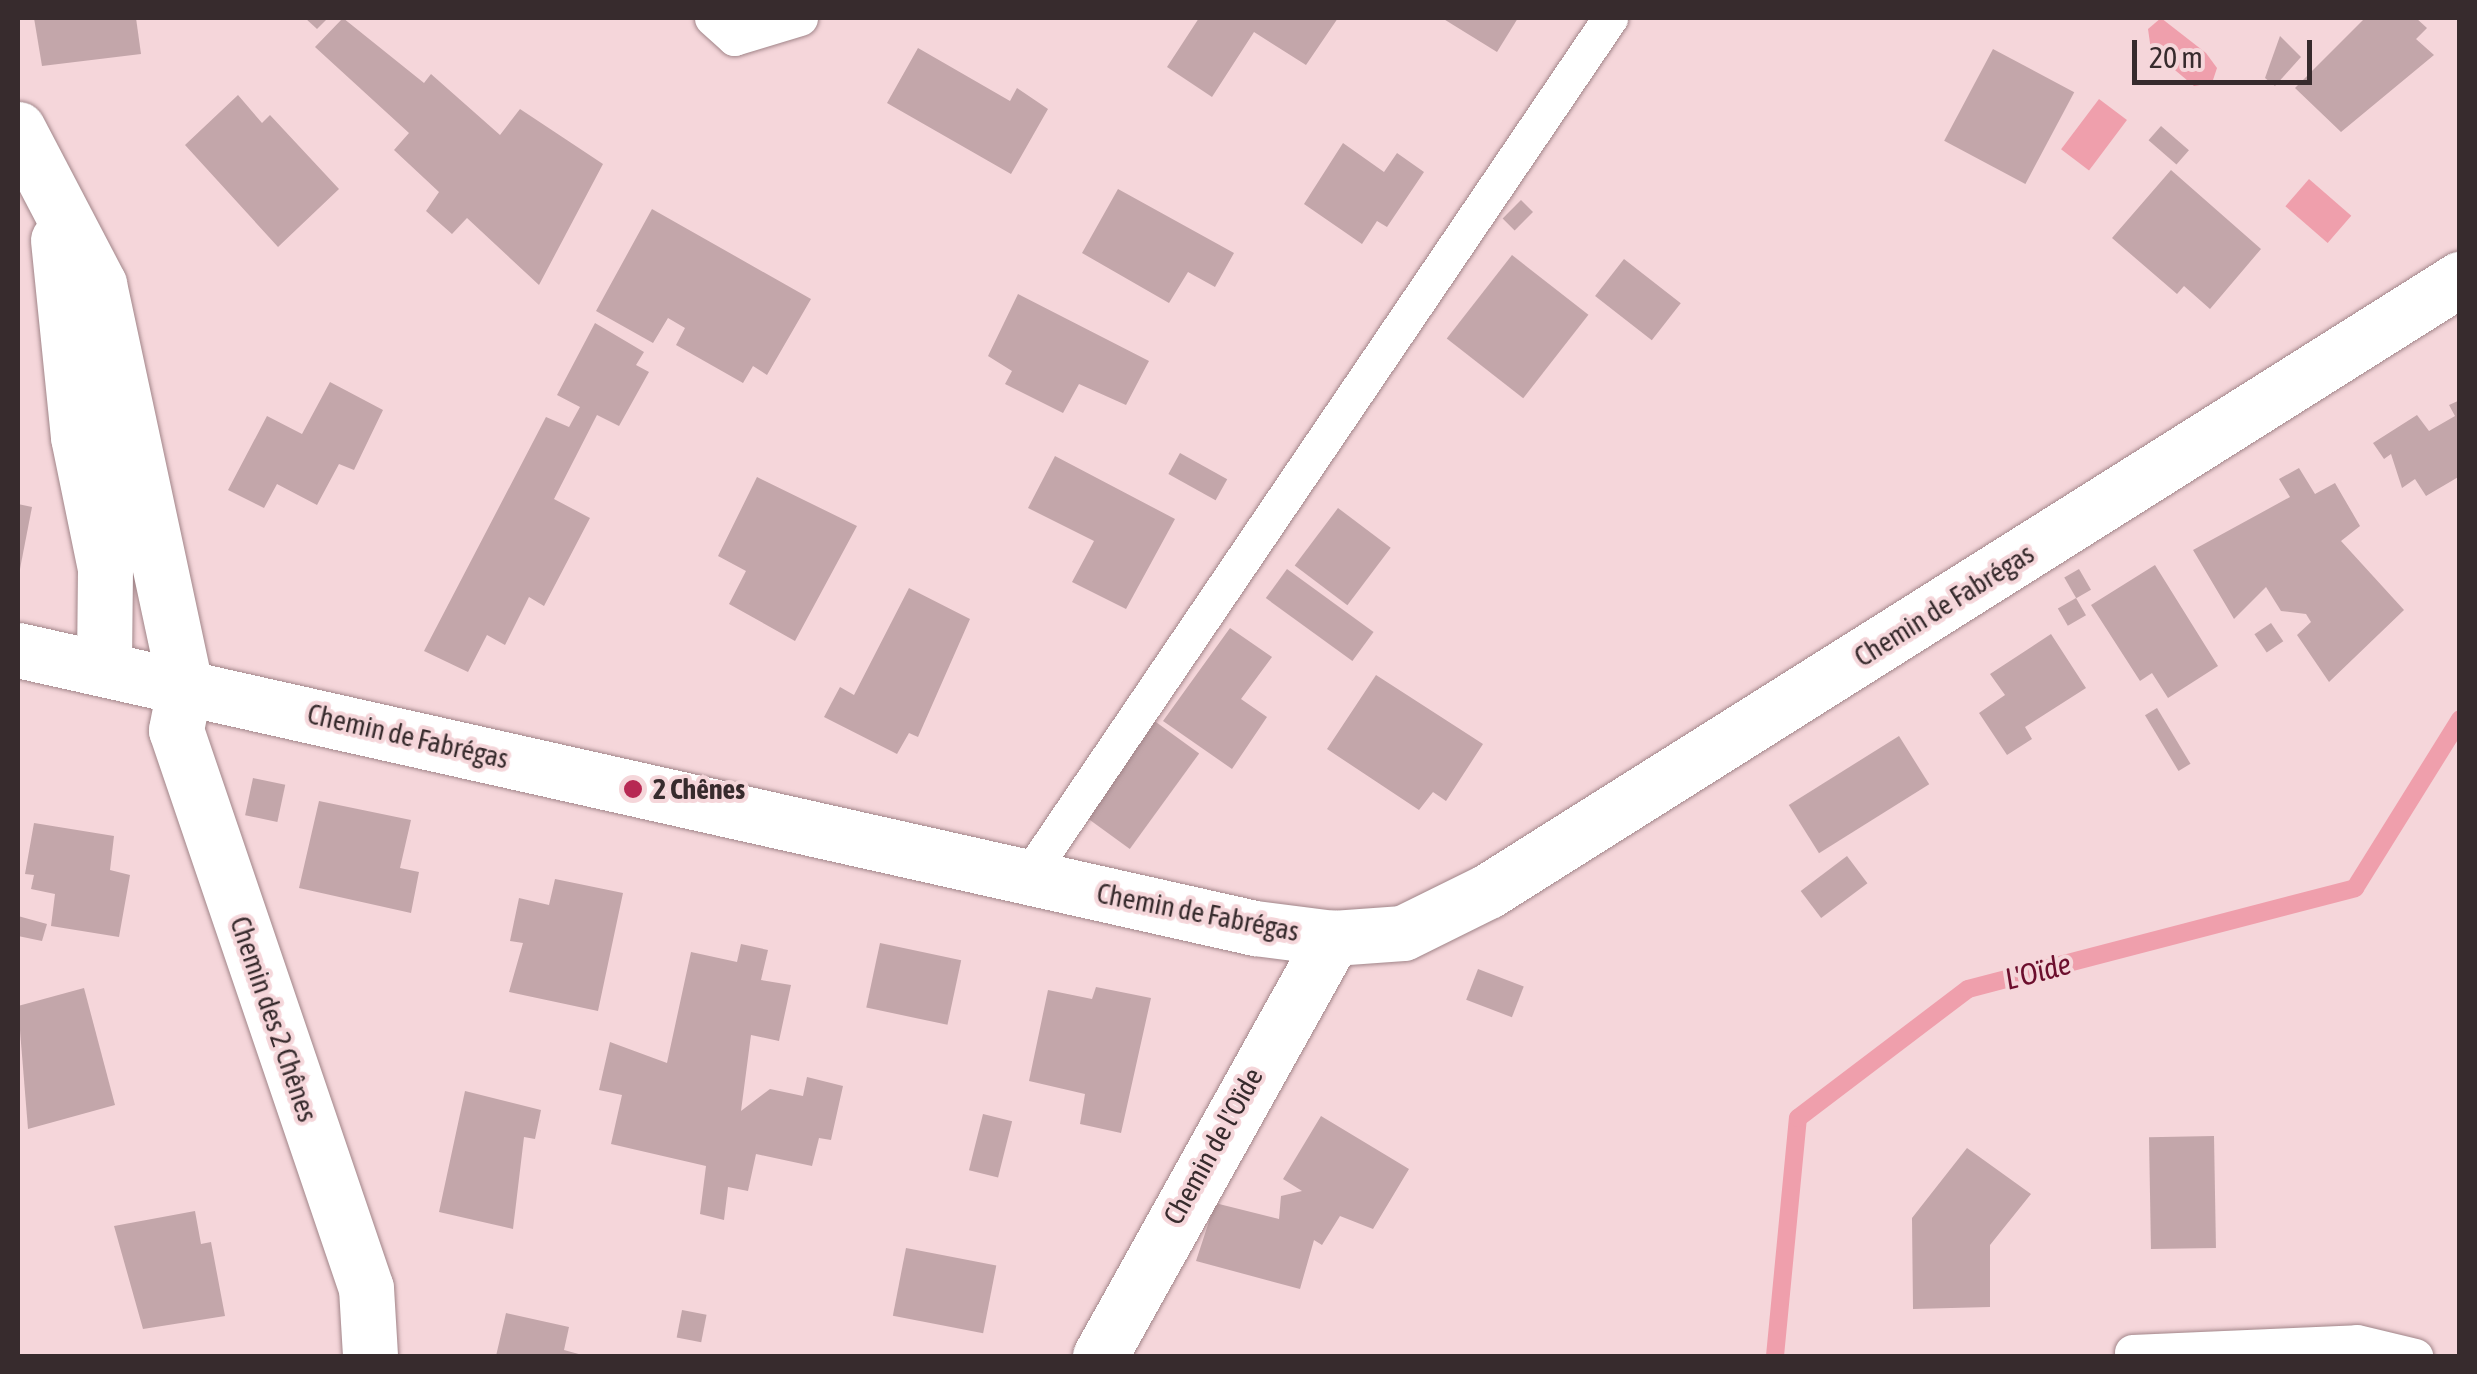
<!DOCTYPE html>
<html>
<head>
<meta charset="utf-8">
<style>
	body { margin:0 }
	#map { position:relative; width:2477px; height:1374px; overflow:hidden; background:#f5d6da; font-family:"Asap Condensed",sans-serif }
	div>[style] { position:absolute }
	.water>* { inset:0; background:#ef9fac; transform-origin:0 0 }
	.stream>* { height:18px; margin:-9px; padding:0 9px; transform-origin:9px; border-radius:9px; background:#ef9fac }
	.building>* { inset:0; background:#c3a6aa; transform-origin:0 0 }
	.roads { filter:drop-shadow(0 0 2px #a18589) drop-shadow(0 0 2px #a18589) }
	.service>* { height:35px; margin:-17.5px; padding:0 17.5px; transform-origin:17.5px; border-radius:17.5px; background:#fff }
	.minor>* { height:55px; margin:-27.5px; padding:0 27.5px; transform-origin:27.5px; border-radius:27.5px; background:#fff }
	.tertiary>* { height:55px; margin:-27.5px; padding:0 27.5px; transform-origin:27.5px; border-radius:27.5px; background:#fff }
	.dots>* { width:28px; height:28px; translate:-50% -50%; box-sizing:border-box; border:5px solid #f5d6da; border-radius:50% }
	span { translate:-50% -50%; white-space:nowrap; text-align:center; line-height:1.15; -webkit-text-stroke:8px #f5d6da; paint-order:stroke }
	.street-label { font-size:28px; color:#372b2d }
	.poi-label { font-size:28px; color:#372b2d; font-weight:700 }
	.left { translate:0 -50%; text-align:left }
	.water-label { font-size:30px; color:#6c0e2d; font-style:italic }
	.frame { position:absolute; inset:0; border:20px solid #372b2d; pointer-events:none }
	.scale { position:absolute; left:2132px; top:40px; width:180px; height:45px; box-sizing:border-box; border:5px solid #372b2d; border-top:0; padding-left:12px; font-size:30px; line-height:35px; white-space:nowrap; color:#372b2d; -webkit-text-stroke:8px #f5d6da; paint-order:stroke }
</style>
</head>
<body>
<div id="map">
	<div class="water">
		<i style="clip-path:polygon(2161px 18px,2206px 53px,2217px 68px,2212px 83px,2194px 86px,2151px 50px,2148px 29px)"></i>
		<i style="left:2099px;top:99px;width:35px;height:63px;rotate:37deg"></i>
		<i style="left:2309px;top:179px;width:56px;height:36px;rotate:41deg"></i>
	</div>
	<div class="stream">
		<i style="left:1775px;top:1356px;width:239px;rotate:-84.5deg"></i>
		<i style="left:1798px;top:1118px;width:213px;rotate:-37.2deg"></i>
		<i style="left:1968px;top:989px;width:400px;rotate:-14.6deg"></i>
		<i style="left:2355px;top:888px;width:199px;rotate:-58.1deg"></i>
	</div>
	<div class="building">
		<i style="clip-path:polygon(34px 18px,136px 18px,141px 54px,42px 66px)"></i>
		<i style="clip-path:polygon(305px 18px,328px 18px,317px 29px)"></i>
		<i style="clip-path:polygon(343px 18px,424px 83px,431px 74px,500px 135px,520px 109px,603px 164px,539px 285px,467px 218px,452px 234px,426px 211px,439px 192px,394px 150px,409px 133px,315px 47px)"></i>
		<i style="clip-path:polygon(1199px 18px,1338px 18px,1306px 65px,1254px 32px,1212px 97px,1167px 67px)"></i>
		<i style="clip-path:polygon(1442px 18px,1518px 18px,1497px 52px)"></i>
		<i style="clip-path:polygon(2365px 18px,2416px 18px,2427px 28px,2416px 39px,2434px 55px,2341px 132px,2295px 88px)"></i>
		<i style="clip-path:polygon(2280px 36px,2301px 57px,2275px 86px,2265px 78px)"></i>
		<i style="clip-path:polygon(918px 48px,1010px 101px,1017px 88px,1048px 109px,1011px 174px,887px 103px)"></i>
		<i style="left:1993px;top:49px;width:92px;height:104px;rotate:28deg"></i>
		<i style="clip-path:polygon(238px 95px,262px 123px,270px 115px,339px 189px,278px 247px,185px 145px)"></i>
		<i style="left:2161px;top:126px;width:37px;height:19px;rotate:41deg"></i>
		<i style="clip-path:polygon(1343px 143px,1384px 172px,1397px 153px,1424px 172px,1387px 227px,1377px 221px,1362px 244px,1304px 204px)"></i>
		<i style="clip-path:polygon(2171px 170px,2261px 249px,2210px 309px,2184px 286px,2177px 294px,2112px 238px)"></i>
		<i style="clip-path:polygon(1118px 189px,1234px 253px,1215px 287px,1188px 272px,1169px 303px,1082px 253px)"></i>
		<i style="left:1521px;top:200px;width:17px;height:26px;rotate:45deg"></i>
		<i style="clip-path:polygon(652px 209px,811px 299px,767px 375px,753px 366px,743px 383px,676px 345px,685px 328px,668px 318px,653px 343px,596px 311px)"></i>
		<i style="left:1512px;top:255px;width:97px;height:106px;rotate:38deg"></i>
		<i style="left:1624px;top:259px;width:72px;height:47px;rotate:38deg"></i>
		<i style="clip-path:polygon(1018px 294px,1149px 361px,1126px 405px,1079px 384px,1063px 413px,1005px 384px,1012px 371px,988px 356px)"></i>
		<i style="clip-path:polygon(595px 323px,644px 352px,636px 365px,649px 372px,619px 426px,597px 415px,554px 499px,590px 518px,544px 606px,529px 597px,505px 645px,487px 635px,468px 672px,424px 651px,546px 417px,569px 427px,580px 407px,557px 395px)"></i>
		<i style="clip-path:polygon(330px 382px,383px 410px,354px 470px,339px 464px,317px 505px,277px 484px,264px 508px,228px 490px,267px 416px,302px 434px)"></i>
		<i style="clip-path:polygon(2460px 400px,2460px 476px,2426px 496px,2415px 479px,2402px 488px,2391px 454px,2384px 459px,2373px 443px,2417px 415px,2429px 431px,2455px 416px,2449px 405px)"></i>
		<i style="left:1180px;top:453px;width:54px;height:24px;rotate:29deg"></i>
		<i style="clip-path:polygon(1055px 456px,1175px 519px,1126px 609px,1072px 582px,1094px 541px,1028px 508px)"></i>
		<i style="clip-path:polygon(2299px 468px,2315px 494px,2335px 483px,2360px 526px,2341px 541px,2404px 610px,2329px 682px,2297px 635px,2311px 622px,2306px 614px,2281px 611px,2266px 587px,2234px 619px,2193px 550px,2290px 497px,2279px 479px)"></i>
		<i style="clip-path:polygon(757px 477px,857px 526px,795px 641px,729px 604px,746px 571px,718px 556px)"></i>
		<i style="clip-path:polygon(18px 504px,32px 507px,19px 574px,18px 574px)"></i>
		<i style="left:1338px;top:508px;width:66px;height:72px;rotate:37deg"></i>
		<i style="clip-path:polygon(2155px 565px,2218px 666px,2168px 698px,2152px 673px,2140px 681px,2091px 605px)"></i>
		<i style="left:1287px;top:569px;width:107px;height:36px;rotate:36deg"></i>
		<i style="left:2079px;top:569px;width:24px;height:17px;rotate:60deg"></i>
		<i style="clip-path:polygon(909px 588px,970px 619px,918px 737px,909px 733px,897px 754px,824px 717px,840px 687px,854px 695px)"></i>
		<i style="left:2076px;top:598px;width:20px;height:21px;rotate:60deg"></i>
		<i style="left:2271px;top:623px;width:22px;height:20px;rotate:56deg"></i>
		<i style="clip-path:polygon(1230px 628px,1272px 657px,1241px 699px,1267px 717px,1232px 769px,1163px 721px)"></i>
		<i style="clip-path:polygon(2051px 634px,2086px 688px,2025px 727px,2032px 739px,2007px 755px,1979px 713px,2005px 695px,1990px 674px)"></i>
		<i style="clip-path:polygon(1376px 675px,1483px 744px,1446px 801px,1433px 792px,1419px 810px,1327px 749px)"></i>
		<i style="left:2157px;top:708px;width:65px;height:14px;rotate:59deg"></i>
		<i style="left:1149px;top:717px;width:62px;height:118px;rotate:36deg"></i>
		<i style="left:1899px;top:736px;width:57px;height:130px;rotate:58deg"></i>
		<i style="left:253px;top:778px;width:33px;height:38px;rotate:12deg"></i>
		<i style="clip-path:polygon(319px 801px,411px 820px,400px 868px,419px 872px,411px 913px,299px 888px)"></i>
		<i style="clip-path:polygon(34px 823px,114px 836px,110px 870px,130px 875px,119px 937px,51px 926px,55px 894px,31px 889px,34px 875px,25px 874px)"></i>
		<i style="left:1847px;top:856px;width:34px;height:58px;rotate:53deg"></i>
		<i style="clip-path:polygon(555px 879px,623px 893px,598px 1011px,509px 992px,523px 943px,510px 941px,519px 898px,549px 905px)"></i>
		<i style="clip-path:polygon(18px 916px,47px 924px,42px 941px,18px 936px)"></i>
		<i style="left:880px;top:943px;width:83px;height:66px;rotate:12deg"></i>
		<i style="clip-path:polygon(741px 944px,768px 950px,761px 980px,791px 985px,779px 1041px,751px 1035px,741px 1111px,770px 1089px,803px 1096px,807px 1077px,843px 1086px,831px 1140px,819px 1138px,812px 1166px,756px 1154px,748px 1191px,728px 1187px,724px 1220px,700px 1214px,706px 1166px,611px 1144px,622px 1095px,599px 1090px,610px 1042px,667px 1063px,691px 952px,737px 962px)"></i>
		<i style="left:1478px;top:969px;width:49px;height:33px;rotate:21deg"></i>
		<i style="clip-path:polygon(1096px 987px,1151px 998px,1121px 1133px,1080px 1124px,1085px 1094px,1029px 1081px,1048px 990px,1092px 999px)"></i>
		<i style="clip-path:polygon(84px 988px,115px 1105px,28px 1129px,18px 1006px)"></i>
		<i style="clip-path:polygon(465px 1091px,541px 1110px,535px 1139px,524px 1137px,513px 1229px,439px 1212px)"></i>
		<i style="left:983px;top:1114px;width:30px;height:58px;rotate:14deg"></i>
		<i style="clip-path:polygon(1321px 1116px,1409px 1169px,1373px 1229px,1340px 1216px,1322px 1245px,1314px 1240px,1300px 1289px,1196px 1261px,1215px 1203px,1279px 1219px,1281px 1196px,1302px 1191px,1283px 1179px)"></i>
		<i style="left:2214px;top:1136px;width:112px;height:65px;rotate:89deg"></i>
		<i style="clip-path:polygon(1967px 1148px,2031px 1194px,1990px 1245px,1990px 1307px,1913px 1309px,1912px 1218px)"></i>
		<i style="clip-path:polygon(195px 1211px,201px 1244px,211px 1242px,225px 1316px,143px 1329px,114px 1226px)"></i>
		<i style="left:906px;top:1248px;width:92px;height:69px;rotate:11deg"></i>
		<i style="left:682px;top:1310px;width:25px;height:28px;rotate:11deg"></i>
		<i style="clip-path:polygon(506px 1313px,569px 1327px,564px 1350px,586px 1356px,496px 1356px)"></i>
	</div>
	<div class="roads">
		<div class="service">
			<i style="left:712px;top:18px;width:30px;rotate:42deg"></i>
			<i style="left:734px;top:38px;width:69px;rotate:-16.9deg"></i>
			<i style="left:1028px;top:876px;width:1037px;rotate:-55.85deg"></i>
			<i style="left:2132px;top:1352px;width:225px;rotate:-2.5deg"></i>
			<i style="left:2357px;top:1342px;width:60px;rotate:13.6deg"></i>
		</div>
		<div class="minor">
			<i style="left:185px;top:684px;width:47px;rotate:101.1deg"></i>
			<i style="left:176px;top:730px;width:589px;rotate:71.2deg"></i>
			<i style="left:366px;top:1288px;width:68px;rotate:86.6deg"></i>
		</div>
		<div class="tertiary">
			<i style="left:18px;top:129px;width:175px;rotate:62.4deg"></i>
			<i style="left:99px;top:284px;width:409px;rotate:77.9deg"></i>
			<i style="left:58px;top:240px;width:198px;rotate:84.2deg"></i>
			<i style="left:78px;top:437px;width:134px;rotate:78.4deg"></i>
			<i style="left:105px;top:568px;width:100px;rotate:90.6deg"></i>
			<i style="left:18px;top:650px;width:1268px;rotate:12.67deg"></i>
			<i style="left:1255px;top:928px;width:79px;rotate:7.3deg"></i>
			<i style="left:1333px;top:938px;width:70px;rotate:-4.1deg"></i>
			<i style="left:1403px;top:933px;width:95px;rotate:-26.3deg"></i>
			<i style="left:1488px;top:891px;width:1149px;rotate:-32.2deg"></i>
			<i style="left:1100px;top:1356px;width:479px;rotate:-60.9deg"></i>
		</div>
	</div>
	<div class="dots">
		<i style="left:633px;top:789px;background:#b72853"></i>
	</div>
	<div class="street-label">
		<span style="left:1944px;top:605px;rotate:-32deg">Chemin de Fabrégas</span>
		<span style="left:408px;top:736px;rotate:13deg">Chemin de Fabrégas</span>
		<span style="left:1198px;top:912px;rotate:11deg">Chemin de Fabrégas</span>
		<span style="left:274px;top:1019px;rotate:71deg">Chemin des 2 Chênes</span>
		<span style="left:1213px;top:1146px;rotate:-61deg">Chemin de l'Oïde</span>
	</div>
	<div class="poi-label">
		<span class="left" style="left:653px;top:789px">2 Chênes</span>
	</div>
	<div class="water-label">
		<span style="left:2038px;top:971px;rotate:-15deg">L'Oïde</span>
	</div>
	<div class="frame"></div>
	<div class="scale">20 m</div>
</div>
</body>
</html>
